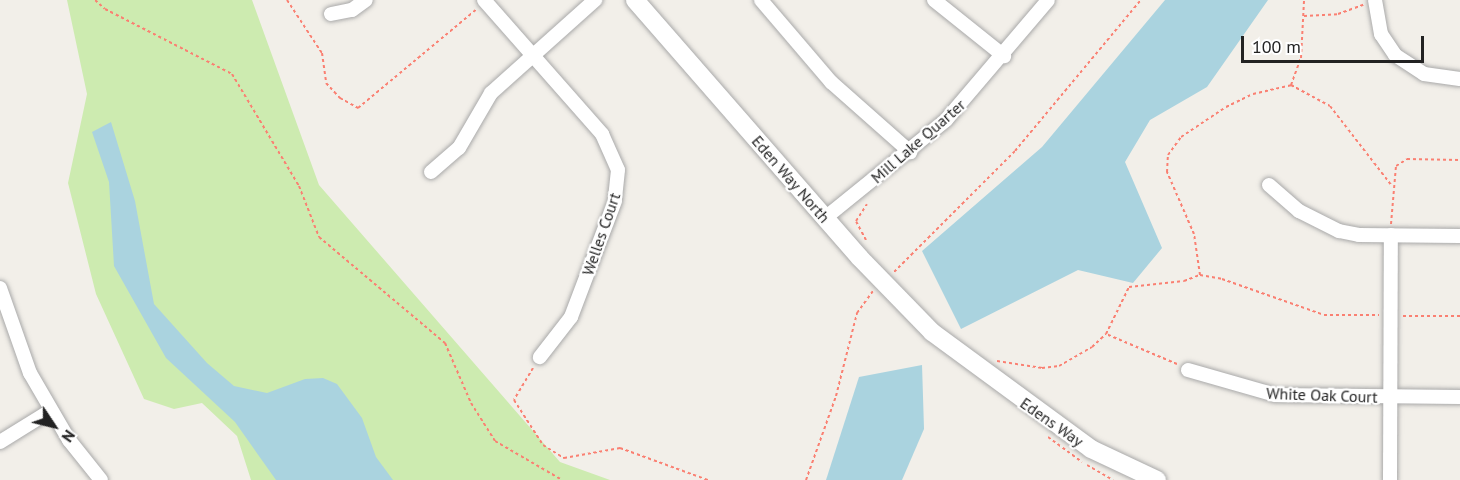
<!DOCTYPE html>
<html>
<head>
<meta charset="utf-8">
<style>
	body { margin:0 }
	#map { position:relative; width:1460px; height:480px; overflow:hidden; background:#f2efe9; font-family:"PT Sans",sans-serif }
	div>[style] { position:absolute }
	.grass>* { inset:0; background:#cdebb0 }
	.water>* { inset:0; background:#aad3df }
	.path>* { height:2px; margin-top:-1px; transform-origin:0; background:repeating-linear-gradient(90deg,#fa8072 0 3px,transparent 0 6px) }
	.roads { filter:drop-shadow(0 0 2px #a9a9a9) drop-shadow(0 0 2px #a9a9a9) }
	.minor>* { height:14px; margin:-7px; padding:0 7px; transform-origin:7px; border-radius:7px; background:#fff }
	.tertiary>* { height:18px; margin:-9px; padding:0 9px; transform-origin:9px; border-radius:9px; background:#fff }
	span { translate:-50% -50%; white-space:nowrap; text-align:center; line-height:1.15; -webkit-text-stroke:4.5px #fff; paint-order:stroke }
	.street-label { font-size:16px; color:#222 }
	.north { position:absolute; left:24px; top:396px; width:60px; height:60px; -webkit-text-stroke:4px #fff; paint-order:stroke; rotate:125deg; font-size:16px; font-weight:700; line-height:24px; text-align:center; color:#222 }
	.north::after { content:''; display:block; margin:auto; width:21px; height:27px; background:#222; clip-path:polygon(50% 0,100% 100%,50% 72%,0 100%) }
	.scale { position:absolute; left:1241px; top:36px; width:183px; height:27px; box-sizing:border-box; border:3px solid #222; border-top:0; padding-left:8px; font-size:18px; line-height:21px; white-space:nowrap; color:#222; -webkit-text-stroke:4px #fff; paint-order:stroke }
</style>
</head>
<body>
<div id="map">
	<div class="grass">
		<i style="clip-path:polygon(67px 0,252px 0,319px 185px,560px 462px,610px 480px,251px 480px,237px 436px,202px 403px,174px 409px,144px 399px,96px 294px,68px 183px,87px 94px)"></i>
	</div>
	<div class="water">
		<i style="clip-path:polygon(1165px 0,1268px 0,1207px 87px,1150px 120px,1125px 162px,1162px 248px,1133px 283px,1078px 270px,961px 329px,922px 251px,1042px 147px)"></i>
		<i style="clip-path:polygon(111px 122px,135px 201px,154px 304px,207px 363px,234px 386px,267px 393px,305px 379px,323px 378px,337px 384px,362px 418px,376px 457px,393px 480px,276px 480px,235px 422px,166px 358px,114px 266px,109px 182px,92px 132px)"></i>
		<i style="clip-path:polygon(922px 365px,924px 429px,902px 480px,826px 480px,859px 377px)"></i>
	</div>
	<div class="path">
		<i style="left:95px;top:0;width:13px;rotate:42deg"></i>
		<i style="left:105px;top:9px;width:143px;rotate:27.1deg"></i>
		<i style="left:232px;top:74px;width:131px;rotate:59.1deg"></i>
		<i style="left:299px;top:186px;width:55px;rotate:68.6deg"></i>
		<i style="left:319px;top:237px;width:165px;rotate:40.1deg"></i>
		<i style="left:445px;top:343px;width:65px;rotate:66.6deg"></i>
		<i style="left:471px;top:403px;width:45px;rotate:57.7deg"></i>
		<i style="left:495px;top:441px;width:78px;rotate:30.2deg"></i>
		<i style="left:287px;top:0;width:64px;rotate:56.6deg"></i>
		<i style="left:322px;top:53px;width:30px;rotate:82deg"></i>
		<i style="left:326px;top:83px;width:21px;rotate:47deg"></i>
		<i style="left:340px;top:98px;width:21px;rotate:29deg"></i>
		<i style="left:358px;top:108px;width:155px;rotate:-39.8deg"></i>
		<i style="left:1304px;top:16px;width:34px;rotate:-3deg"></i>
		<i style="left:1338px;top:14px;width:27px;rotate:-20deg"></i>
		<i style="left:1291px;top:85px;width:44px;rotate:28.3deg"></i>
		<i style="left:1330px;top:106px;width:101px;rotate:52.2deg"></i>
		<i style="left:1391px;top:224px;width:58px;rotate:-85.1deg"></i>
		<i style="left:1396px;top:166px;width:13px;rotate:-32deg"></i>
		<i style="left:1407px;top:159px;width:53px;rotate:1.1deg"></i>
		<i style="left:866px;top:240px;width:21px;rotate:-118deg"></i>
		<i style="left:856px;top:221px;width:20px;rotate:-57deg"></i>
		<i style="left:894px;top:272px;width:171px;rotate:-45deg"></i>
		<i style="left:1015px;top:151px;width:197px;rotate:-50.2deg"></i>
		<i style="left:1200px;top:275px;width:22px;rotate:10deg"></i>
		<i style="left:1222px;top:279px;width:108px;rotate:19.4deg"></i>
		<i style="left:1324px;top:315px;width:55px"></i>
		<i style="left:1403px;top:316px;width:57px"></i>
		<i style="left:997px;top:361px;width:46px;rotate:8.8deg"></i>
		<i style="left:1042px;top:368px;width:17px;rotate:-7deg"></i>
		<i style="left:1059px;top:366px;width:38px;rotate:-30deg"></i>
		<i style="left:1092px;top:347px;width:19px;rotate:-43deg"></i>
		<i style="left:1177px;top:364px;width:77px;rotate:-157.1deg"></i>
		<i style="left:1106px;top:334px;width:52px;rotate:-63.9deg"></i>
		<i style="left:1129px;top:287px;width:55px;rotate:-6.2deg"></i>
		<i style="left:1184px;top:281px;width:17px;rotate:-21deg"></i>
		<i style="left:1200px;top:275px;width:41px;rotate:-98.3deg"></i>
		<i style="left:1194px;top:234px;width:68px;rotate:-113.5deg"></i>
		<i style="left:1167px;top:172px;width:17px;rotate:-87deg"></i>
		<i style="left:1168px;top:155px;width:22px;rotate:-54deg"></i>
		<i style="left:1181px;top:137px;width:54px;rotate:-33.7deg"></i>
		<i style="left:1226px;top:107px;width:30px;rotate:-26deg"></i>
		<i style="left:1253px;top:94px;width:39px;rotate:-13deg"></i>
		<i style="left:1291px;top:85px;width:29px;rotate:-70deg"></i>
		<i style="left:1301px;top:58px;width:58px;rotate:-87deg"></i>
		<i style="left:533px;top:368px;width:37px;rotate:121deg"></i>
		<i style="left:514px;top:400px;width:54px;rotate:57.2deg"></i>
		<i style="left:543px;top:445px;width:25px;rotate:32deg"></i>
		<i style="left:564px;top:458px;width:57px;rotate:-10.1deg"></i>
		<i style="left:620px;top:448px;width:94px;rotate:20deg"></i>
		<i style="left:1048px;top:437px;width:42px;rotate:36.3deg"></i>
		<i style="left:1087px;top:465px;width:30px;rotate:30deg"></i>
		<i style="left:806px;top:480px;width:89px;rotate:-70.3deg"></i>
		<i style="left:836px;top:396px;width:86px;rotate:-75.8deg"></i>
		<i style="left:857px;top:313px;width:27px;rotate:-54deg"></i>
	</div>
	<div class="roads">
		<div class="minor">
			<i style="left:484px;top:0;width:179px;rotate:48.6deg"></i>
			<i style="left:602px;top:134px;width:39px;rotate:66deg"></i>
			<i style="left:618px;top:170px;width:31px;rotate:96deg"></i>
			<i style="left:615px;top:201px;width:124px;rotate:110.8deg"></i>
			<i style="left:571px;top:317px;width:51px;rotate:127.8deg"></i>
			<i style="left:761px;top:0;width:108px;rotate:49.5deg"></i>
			<i style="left:831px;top:82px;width:106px;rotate:41.5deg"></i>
			<i style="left:934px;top:0;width:90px;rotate:38.7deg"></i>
			<i style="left:1375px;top:0;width:35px;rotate:80deg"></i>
			<i style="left:1381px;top:34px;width:25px;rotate:56deg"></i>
			<i style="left:1395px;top:55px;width:35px;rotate:33deg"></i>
			<i style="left:1424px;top:74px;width:36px;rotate:8deg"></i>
			<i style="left:331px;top:14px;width:21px;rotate:-11deg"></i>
			<i style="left:352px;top:10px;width:17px;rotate:-36deg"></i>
			<i style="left:431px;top:172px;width:37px;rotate:-41deg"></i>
			<i style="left:459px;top:148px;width:64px;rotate:-59.8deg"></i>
			<i style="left:491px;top:93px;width:140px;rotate:-41.8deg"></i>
			<i style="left:1269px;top:185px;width:40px;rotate:41deg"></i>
			<i style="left:1299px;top:211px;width:45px;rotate:26.6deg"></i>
			<i style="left:1339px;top:231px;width:20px;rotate:11deg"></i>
			<i style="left:1359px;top:235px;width:101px;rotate:0.6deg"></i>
			<i style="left:825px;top:218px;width:156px;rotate:-39deg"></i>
			<i style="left:946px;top:120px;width:157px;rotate:-49.6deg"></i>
			<i style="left:0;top:288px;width:90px;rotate:70.6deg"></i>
			<i style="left:30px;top:373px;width:78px;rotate:59.8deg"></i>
			<i style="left:69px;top:440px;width:51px;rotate:51.3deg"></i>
			<i style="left:1188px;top:370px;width:91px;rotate:16deg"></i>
			<i style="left:1275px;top:395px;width:185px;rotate:0.6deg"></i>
			<i style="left:0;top:442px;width:59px;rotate:-31.8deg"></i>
			<i style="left:1390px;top:480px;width:245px;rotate:-89.8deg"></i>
		</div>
		<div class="tertiary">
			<i style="left:635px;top:0;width:342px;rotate:48.9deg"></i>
			<i style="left:860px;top:258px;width:103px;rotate:45.8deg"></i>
			<i style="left:932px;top:332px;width:197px;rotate:36.3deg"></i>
			<i style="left:1091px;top:449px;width:73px;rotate:25.2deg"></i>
		</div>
	</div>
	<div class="street-label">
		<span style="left:918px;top:141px;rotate:-41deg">Mill Lake Quarter</span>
		<span style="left:791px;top:179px;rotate:49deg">Eden Way North</span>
		<span style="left:601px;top:234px;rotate:-71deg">Welles Court</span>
		<span style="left:1322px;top:395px;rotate:2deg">White Oak Court</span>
		<span style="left:1052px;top:422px;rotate:35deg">Edens Way</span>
	</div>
	<div class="north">N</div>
	<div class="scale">100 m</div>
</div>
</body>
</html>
